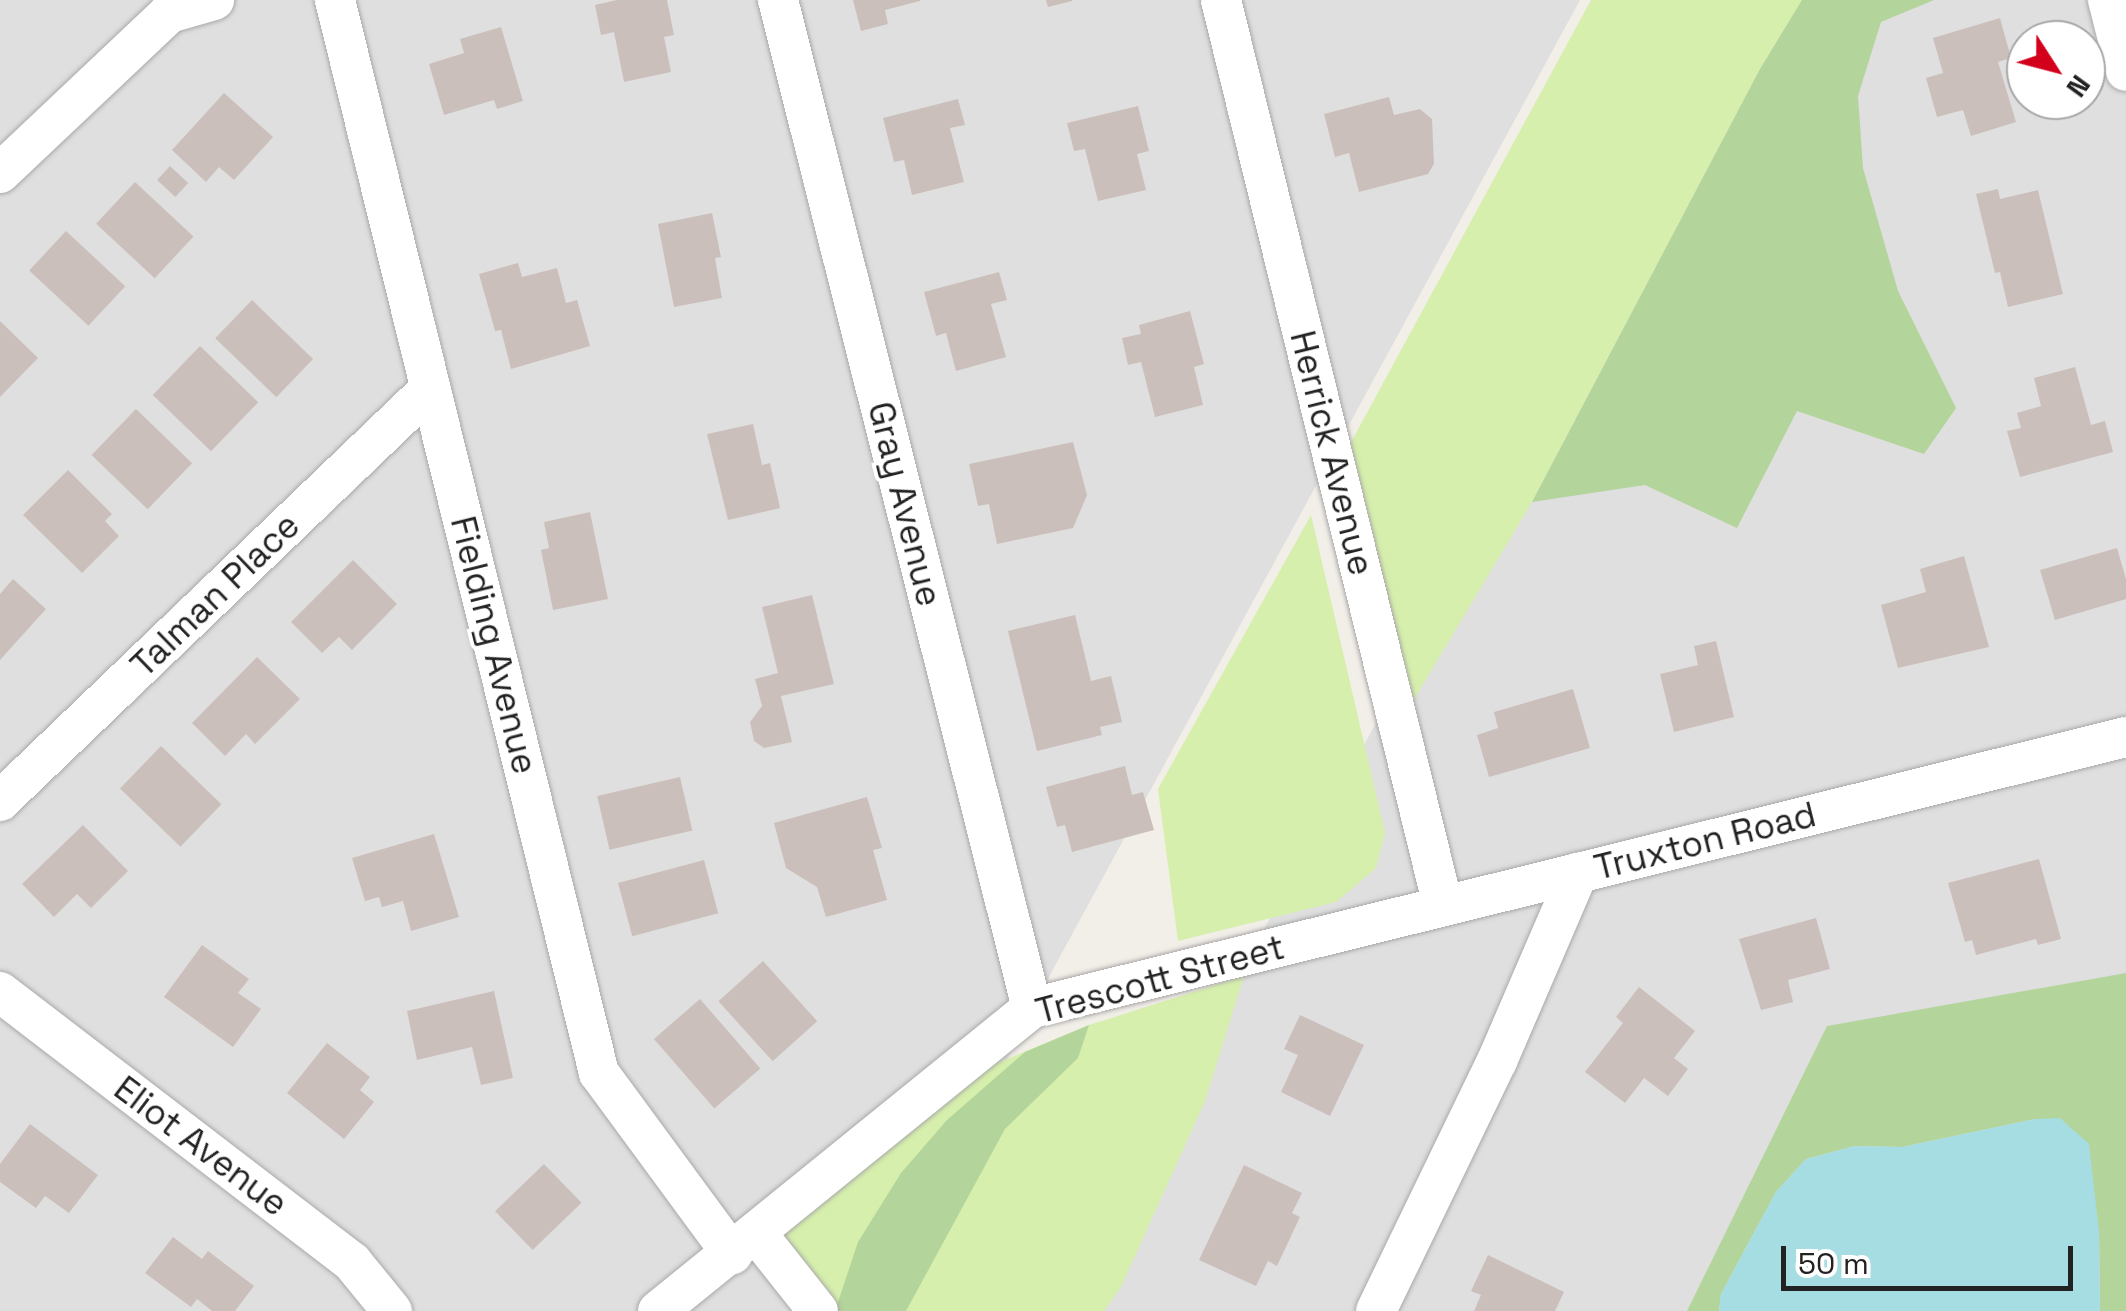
<!DOCTYPE html>
<html>
<head>
<meta charset="utf-8">
<style>
	body { margin:0 }
	#map { position:relative; width:2126px; height:1311px; overflow:hidden; background:#f2eee8; font-family:"Space Grotesk",sans-serif }
	div>[style] { position:absolute }
	.residential>* { inset:0; background:#e0dfdf }
	.grass>* { inset:0; background:#d6efac }
	.forest>* { inset:0; background:#b3d49a }
	.water>* { inset:0; background:#a6dde2 }
	.building>* { inset:0; background:#cbbfbb; transform-origin:0 0 }
	.roads { filter:drop-shadow(0 0 2px #a9a9a9) drop-shadow(0 0 2px #a9a9a9) }
	.street>* { height:40px; margin:-20px; padding:0 20px; transform-origin:20px; border-radius:20px; background:#fff }
	span { translate:-50% -50%; white-space:nowrap; text-align:center; line-height:1.15; -webkit-text-stroke:8px #fff; paint-order:stroke }
	.street-label { font-size:35px; color:#222 }
	.north { position:absolute; left:2006px; top:20px; width:100px; height:100px; box-sizing:border-box; background:#fff; border:2px solid #a7a7a7; border-radius:50%; rotate:126deg; font-size:28px; font-weight:700; line-height:40px; text-align:center; color:#222 }
	.north::after { content:''; display:block; margin:auto; width:35px; height:45px; background:#d3001c; clip-path:polygon(50% 0,100% 100%,50% 72%,0 100%) }
	.scale { position:absolute; left:1781px; top:1246px; width:292px; height:45px; box-sizing:border-box; border:5px solid #222; border-top:0; padding-left:12px; font-size:30px; line-height:35px; white-space:nowrap; color:#222; -webkit-text-stroke:8px #fff; paint-order:stroke }
</style>
</head>
<body>
<div id="map">
	<div class="residential">
		<i style="clip-path:polygon(0 0,1580px 0,1032px 1008px,885px 1311px,0 1311px)"></i>
		<i style="clip-path:polygon(evenodd,1768px 0,2126px 0,2126px 1311px,1057px 1311px,1768px 0,2026px 40px,2086px 40px,2086px 100px,2026px 100px,2026px 40px)"></i>
	</div>
	<div class="grass">
		<i style="clip-path:polygon(1591px 0,1802px 0,1760px 69px,1532px 502px,1413px 701px,1349px 446px)"></i>
		<i style="clip-path:polygon(1311px 515px,1385px 833px,1376px 868px,1336px 902px,1178px 941px,1158px 789px)"></i>
		<i style="clip-path:polygon(1244px 976px,1205px 1101px,1121px 1287px,1104px 1311px,833px 1311px,777px 1232px,988px 1067px,1089px 1025px)"></i>
	</div>
	<div class="forest">
		<i style="clip-path:polygon(1802px 0,1934px 0,1881px 22px,1858px 96px,1863px 168px,1898px 291px,1956px 408px,1924px 454px,1797px 411px,1737px 528px,1645px 485px,1532px 502px,1760px 69px)"></i>
		<i style="clip-path:polygon(2126px 973px,2126px 1311px,2100px 1311px,2099px 1232px,2035px 1119px,1902px 1147px,1855px 1146px,1806px 1159px,1776px 1192px,1721px 1294px,1719px 1311px,1687px 1311px,1827px 1026px)"></i>
		<i style="clip-path:polygon(1089px 1025px,1078px 1058px,1005px 1129px,906px 1311px,835px 1311px,858px 1242px,901px 1173px,947px 1120px,1025px 1052px)"></i>
	</div>
	<div class="water">
		<i style="clip-path:polygon(2060px 1118px,2089px 1144px,2099px 1232px,2100px 1311px,1719px 1311px,1721px 1294px,1776px 1192px,1806px 1159px,1855px 1146px,1902px 1147px,2035px 1119px)"></i>
	</div>
	<div class="building">
		<i style="clip-path:polygon(617px 0,667px 0,674px 35px,664px 37px,671px 72px,624px 82px,614px 32px,601px 35px,595px 5px)"></i>
		<i style="clip-path:polygon(853px 0,920px 0,920px 1px,885px 10px,888px 24px,861px 31px)"></i>
		<i style="clip-path:polygon(1046px 0,1072px 0,1072px 1px,1048px 7px)"></i>
		<i style="clip-path:polygon(2000px 18px,2011px 58px,1998px 62px,2016px 122px,1971px 136px,1963px 110px,1937px 117px,1926px 78px,1943px 73px,1933px 38px)"></i>
		<i style="clip-path:polygon(501px 27px,523px 101px,497px 109px,494px 100px,444px 115px,429px 64px,464px 53px,460px 39px)"></i>
		<i style="clip-path:polygon(224px 93px,273px 137px,234px 180px,219px 167px,206px 182px,172px 150px)"></i>
		<i style="clip-path:polygon(1389px 97px,1394px 115px,1420px 109px,1432px 119px,1434px 164px,1428px 174px,1359px 192px,1349px 153px,1335px 157px,1324px 114px)"></i>
		<i style="clip-path:polygon(958px 99px,965px 125px,950px 128px,964px 182px,912px 195px,904px 160px,894px 162px,883px 118px)"></i>
		<i style="clip-path:polygon(1138px 106px,1149px 151px,1137px 154px,1146px 190px,1098px 201px,1085px 149px,1074px 151px,1067px 123px)"></i>
		<i style="left:170px;top:166px;width:25px;height:19px;rotate:43deg"></i>
		<i style="left:135px;top:182px;width:80px;height:57px;rotate:43deg"></i>
		<i style="clip-path:polygon(1998px 189px,2000px 199px,2038px 190px,2063px 294px,2008px 307px,2000px 272px,1995px 273px,1976px 194px)"></i>
		<i style="clip-path:polygon(712px 213px,721px 257px,715px 258px,722px 298px,674px 307px,658px 224px)"></i>
		<i style="left:66px;top:231px;width:81px;height:54px;rotate:43deg"></i>
		<i style="clip-path:polygon(518px 263px,522px 277px,557px 268px,566px 303px,577px 300px,590px 346px,511px 369px,501px 330px,495px 331px,479px 274px)"></i>
		<i style="clip-path:polygon(999px 272px,1007px 300px,991px 304px,1006px 357px,956px 371px,946px 333px,936px 336px,924px 292px)"></i>
		<i style="left:252px;top:300px;width:85px;height:53px;rotate:44deg"></i>
		<i style="clip-path:polygon(1190px 311px,1204px 364px,1194px 367px,1203px 405px,1155px 417px,1141px 362px,1128px 365px,1122px 338px,1141px 334px,1139px 325px)"></i>
		<i style="clip-path:polygon(0 321px,38px 358px,0 397px)"></i>
		<i style="left:200px;top:346px;width:81px;height:68px;rotate:44deg"></i>
		<i style="clip-path:polygon(2075px 367px,2091px 425px,2105px 421px,2113px 452px,2020px 477px,2007px 431px,2021px 428px,2017px 413px,2041px 406px,2034px 378px)"></i>
		<i style="left:136px;top:409px;width:78px;height:64px;rotate:44deg"></i>
		<i style="clip-path:polygon(753px 424px,762px 465px,770px 463px,780px 508px,728px 520px,707px 434px)"></i>
		<i style="clip-path:polygon(1073px 442px,1087px 495px,1073px 528px,997px 544px,989px 504px,978px 506px,969px 464px)"></i>
		<i style="clip-path:polygon(68px 470px,112px 514px,105px 521px,119px 536px,82px 573px,23px 515px)"></i>
		<i style="clip-path:polygon(590px 512px,608px 599px,553px 610px,541px 550px,549px 548px,544px 522px)"></i>
		<i style="clip-path:polygon(2117px 548px,2126px 579px,2126px 599px,2055px 620px,2040px 570px)"></i>
		<i style="clip-path:polygon(1964px 556px,1989px 647px,1898px 668px,1881px 605px,1926px 592px,1920px 569px)"></i>
		<i style="clip-path:polygon(353px 560px,397px 604px,352px 650px,339px 637px,322px 653px,291px 622px)"></i>
		<i style="clip-path:polygon(13px 579px,46px 609px,0 660px,0 594px)"></i>
		<i style="clip-path:polygon(812px 595px,834px 684px,781px 696px,792px 742px,764px 748px,754px 741px,750px 722px,762px 706px,755px 679px,778px 673px,762px 607px)"></i>
		<i style="clip-path:polygon(1075px 615px,1091px 681px,1111px 676px,1122px 722px,1100px 727px,1102px 735px,1037px 751px,1008px 631px)"></i>
		<i style="clip-path:polygon(1716px 641px,1734px 717px,1674px 732px,1660px 674px,1698px 665px,1694px 646px)"></i>
		<i style="clip-path:polygon(257px 657px,300px 699px,255px 744px,246px 734px,225px 756px,192px 723px)"></i>
		<i style="clip-path:polygon(1573px 689px,1590px 748px,1489px 777px,1477px 735px,1498px 728px,1494px 712px)"></i>
		<i style="left:161px;top:746px;width:84px;height:59px;rotate:44deg"></i>
		<i style="clip-path:polygon(1125px 766px,1132px 795px,1143px 792px,1154px 830px,1072px 852px,1065px 825px,1057px 827px,1046px 787px)"></i>
		<i style="left:680px;top:777px;width:55px;height:85px;rotate:77deg"></i>
		<i style="clip-path:polygon(867px 797px,882px 848px,873px 850px,887px 900px,826px 917px,817px 887px,786px 868px,774px 823px)"></i>
		<i style="clip-path:polygon(83px 825px,128px 871px,91px 908px,77px 894px,54px 917px,22px 884px)"></i>
		<i style="clip-path:polygon(434px 834px,459px 917px,411px 931px,403px 901px,382px 907px,379px 897px,365px 901px,352px 858px)"></i>
		<i style="clip-path:polygon(2039px 859px,2061px 939px,2038px 945px,2036px 939px,1976px 955px,1972px 940px,1965px 942px,1948px 883px)"></i>
		<i style="left:704px;top:860px;width:55px;height:89px;rotate:75deg"></i>
		<i style="clip-path:polygon(1816px 918px,1830px 969px,1788px 980px,1793px 1002px,1761px 1010px,1739px 939px)"></i>
		<i style="clip-path:polygon(202px 945px,249px 979px,238px 993px,261px 1009px,233px 1047px,164px 997px)"></i>
		<i style="left:763px;top:961px;width:81px;height:60px;rotate:48deg"></i>
		<i style="clip-path:polygon(1639px 987px,1695px 1031px,1674px 1058px,1688px 1069px,1668px 1096px,1644px 1078px,1625px 1103px,1585px 1072px,1623px 1023px,1616px 1017px)"></i>
		<i style="clip-path:polygon(494px 991px,513px 1078px,481px 1085px,472px 1047px,417px 1060px,407px 1011px)"></i>
		<i style="left:700px;top:999px;width:92px;height:61px;rotate:49deg"></i>
		<i style="clip-path:polygon(1300px 1015px,1364px 1045px,1330px 1116px,1281px 1092px,1298px 1055px,1284px 1049px)"></i>
		<i style="clip-path:polygon(327px 1043px,370px 1077px,360px 1090px,374px 1102px,344px 1139px,287px 1093px)"></i>
		<i style="clip-path:polygon(30px 1124px,98px 1175px,69px 1213px,45px 1196px,36px 1208px,0 1182px,0 1164px)"></i>
		<i style="left:544px;top:1164px;width:54px;height:68px;rotate:46deg"></i>
		<i style="clip-path:polygon(1244px 1165px,1302px 1193px,1292px 1213px,1300px 1217px,1277px 1266px,1268px 1261px,1256px 1286px,1199px 1260px)"></i>
		<i style="clip-path:polygon(173px 1237px,202px 1259px,208px 1251px,254px 1286px,235px 1311px,212px 1311px,197px 1299px,191px 1307px,145px 1273px)"></i>
		<i style="clip-path:polygon(1488px 1255px,1564px 1292px,1555px 1311px,1474px 1311px,1481px 1295px,1471px 1291px)"></i>
	</div>
	<div class="roads">
		<div class="street">
			<i style="left:335px;top:0;width:1105px;rotate:76.18deg"></i>
			<i style="left:599px;top:1073px;width:225px;rotate:53.7deg"></i>
			<i style="left:778px;top:0;width:1040px;rotate:75.86deg"></i>
			<i style="left:1221px;top:0;width:933px;rotate:76.23deg"></i>
			<i style="left:2108px;top:0;width:73px;rotate:75.8deg"></i>
			<i style="left:0;top:173px;width:233px;rotate:-43.4deg"></i>
			<i style="left:169px;top:13px;width:47px;rotate:-16.1deg"></i>
			<i style="left:0;top:801px;width:596px;rotate:-43.78deg"></i>
			<i style="left:0;top:992px;width:444px;rotate:37.5deg"></i>
			<i style="left:352px;top:1262px;width:63px;rotate:50.8deg"></i>
			<i style="left:757px;top:1234px;width:98px;rotate:51.6deg"></i>
			<i style="left:658px;top:1311px;width:481px;rotate:-39deg"></i>
			<i style="left:1032px;top:1008px;width:562px;rotate:-13.89deg"></i>
			<i style="left:1376px;top:1311px;width:278px;rotate:-64.2deg"></i>
			<i style="left:1497px;top:1061px;width:205px;rotate:-66.7deg"></i>
			<i style="left:1578px;top:873px;width:565px;rotate:-13.94deg"></i>
		</div>
	</div>
	<div class="street-label">
		<span style="left:1332px;top:453px;rotate:76deg">Herrick Avenue</span>
		<span style="left:905px;top:504px;rotate:76deg">Gray Avenue</span>
		<span style="left:215px;top:595px;rotate:-44deg">Talman Place</span>
		<span style="left:494px;top:645px;rotate:76deg">Fielding Avenue</span>
		<span style="left:1705px;top:841px;rotate:-14deg">Truxton Road</span>
		<span style="left:1160px;top:979px;rotate:-15deg">Trescott Street</span>
		<span style="left:201px;top:1146px;rotate:37deg">Eliot Avenue</span>
	</div>
	<div class="north">N</div>
	<div class="scale">50 m</div>
</div>
</body>
</html>
